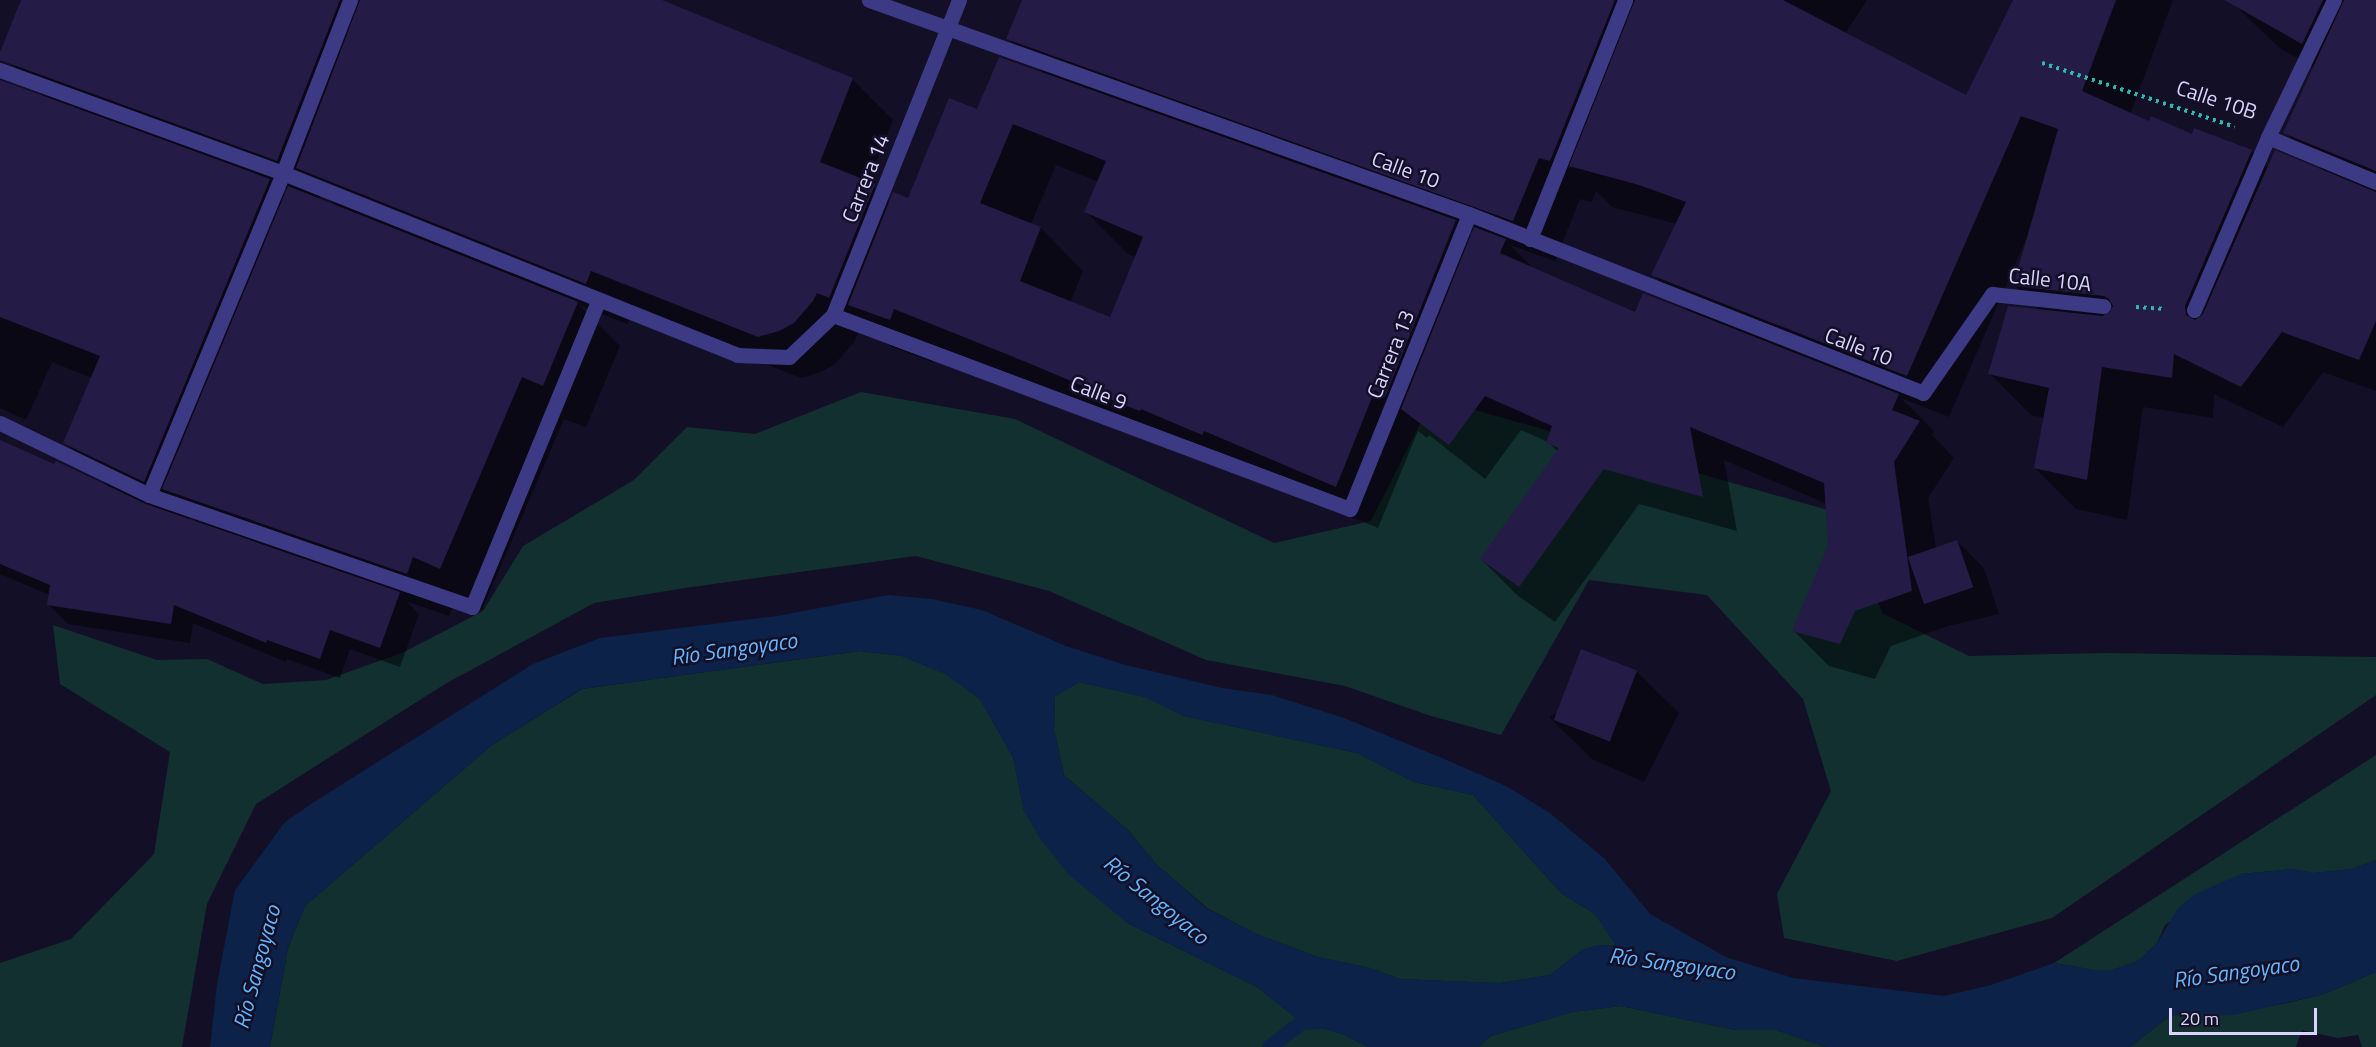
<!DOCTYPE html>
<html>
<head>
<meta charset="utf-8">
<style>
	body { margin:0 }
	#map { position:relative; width:2376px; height:1047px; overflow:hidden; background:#130f26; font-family:"Titillium Web",sans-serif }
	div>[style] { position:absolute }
	.green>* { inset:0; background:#12302f }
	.water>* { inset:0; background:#0c2248 }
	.shadow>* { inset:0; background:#0007 }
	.stream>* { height:15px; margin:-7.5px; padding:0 7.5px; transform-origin:7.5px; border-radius:7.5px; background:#0c2248 }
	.building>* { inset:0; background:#241b47; transform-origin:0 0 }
	.path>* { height:4px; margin-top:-2px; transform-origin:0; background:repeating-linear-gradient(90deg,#2fb8b0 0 3px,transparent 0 7.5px) }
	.minor>* { height:15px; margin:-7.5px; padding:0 7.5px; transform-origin:7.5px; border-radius:7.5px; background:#3d3a85 }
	span { translate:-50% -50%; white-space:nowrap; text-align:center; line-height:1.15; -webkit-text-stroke:5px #130f26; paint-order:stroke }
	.street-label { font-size:21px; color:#d9d4ff }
	.water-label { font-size:22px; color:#62b6ff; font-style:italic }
	.scale { position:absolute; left:2169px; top:1008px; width:148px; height:27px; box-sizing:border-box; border:3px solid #d9d4ff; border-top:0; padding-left:8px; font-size:18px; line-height:21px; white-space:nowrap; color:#d9d4ff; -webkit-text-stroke:4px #130f26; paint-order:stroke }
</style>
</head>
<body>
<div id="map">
	<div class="green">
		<i style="clip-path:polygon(861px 392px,1015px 419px,1274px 543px,1371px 521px,1433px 398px,1849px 516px,1882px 613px,1969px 656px,2105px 653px,2376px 657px,2376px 695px,2052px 918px,1897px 961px,1784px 938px,1777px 894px,1831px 791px,1803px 699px,1707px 595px,1589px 580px,1501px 735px,1431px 716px,1345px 686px,1206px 660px,1049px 591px,916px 556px,685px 588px,594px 603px,445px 684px,256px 804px,207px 904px,182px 1047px,0 1047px,0 963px,71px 939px,154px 854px,170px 752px,60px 684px,53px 625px,157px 660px,207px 659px,263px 684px,326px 680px,404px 652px,483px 611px,523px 546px,634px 480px,687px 427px,755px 434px)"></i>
		<i style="clip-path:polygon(860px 651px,902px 656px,946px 674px,980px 699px,1013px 757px,1024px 811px,1127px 923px,1257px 987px,1301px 1022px,1342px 1034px,1369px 1047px,270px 1047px,288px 948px,305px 906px,492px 745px,582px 689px)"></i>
		<i style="clip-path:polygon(1079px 682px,1145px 697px,1184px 716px,1357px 753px,1414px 782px,1473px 795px,1561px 893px,1595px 914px,1617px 946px,1599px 945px,1582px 950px,1550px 975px,1500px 983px,1471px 982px,1400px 979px,1370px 968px,1318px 957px,1254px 933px,1207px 908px,1156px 864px,1129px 831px,1064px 775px,1054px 729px,1055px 696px)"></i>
		<i style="clip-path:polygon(2376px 755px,2376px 860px,2352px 869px,2314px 873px,2293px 869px,2241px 874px,2165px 925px,2157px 943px,2138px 961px,2112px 970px,2094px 970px,2054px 963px)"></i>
		<i style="clip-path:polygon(2376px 972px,2376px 1047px,2362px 1047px,2358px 1035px,2338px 1038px,2302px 1030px,2296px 1047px,2130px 1047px,2170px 1016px,2191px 1012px,2207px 1016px,2283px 1004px,2324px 994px)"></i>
		<i style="clip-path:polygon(1621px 1006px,1735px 1030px,1776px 1030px,1826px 1047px,1478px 1047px,1491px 1036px,1572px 1012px)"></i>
	</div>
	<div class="water">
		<i style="clip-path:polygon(evenodd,888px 595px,932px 599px,982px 610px,1066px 646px,1122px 664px,1222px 688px,1272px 695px,1344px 718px,1442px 758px,1506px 786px,1550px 813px,1605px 859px,1650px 914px,1726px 957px,1793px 978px,1944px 996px,1991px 985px,2054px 963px,2094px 970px,2112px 970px,2138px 961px,2157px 943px,2178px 908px,2195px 894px,2241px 874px,2293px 869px,2314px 873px,2352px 869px,2376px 860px,2376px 972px,2324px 994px,2234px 1015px,2207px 1016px,2191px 1012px,2170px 1016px,2130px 1047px,1826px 1047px,1776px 1030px,1735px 1030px,1621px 1006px,1572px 1012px,1491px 1036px,1478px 1047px,1369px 1047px,1342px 1034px,1301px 1022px,1257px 987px,1127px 923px,1068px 874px,1039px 837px,1024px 811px,1013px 757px,980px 699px,945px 674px,902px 656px,860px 651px,581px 689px,492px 745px,305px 906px,288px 948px,270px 1047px,210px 1047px,217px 984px,235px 890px,285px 822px,314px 802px,533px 664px,600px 638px,777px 616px,888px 595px,1079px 682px,1145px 697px,1184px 716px,1357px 753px,1414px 782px,1473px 795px,1561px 893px,1595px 914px,1616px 946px,1599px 945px,1582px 950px,1550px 975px,1500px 983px,1471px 982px,1400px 979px,1370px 968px,1318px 957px,1254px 933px,1206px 908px,1156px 864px,1129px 831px,1064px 775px,1054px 729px,1055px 696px,1079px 682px)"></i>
	</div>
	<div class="shadow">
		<i style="clip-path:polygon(evenodd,23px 0,656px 0,852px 79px,893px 120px,868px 183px,890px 202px,908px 200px,978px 111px,1044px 74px,1008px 38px,1024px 0,1867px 0,1845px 34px,1967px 97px,2040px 0,2173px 0,2108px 173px,2192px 136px,2251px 151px,2269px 168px,2325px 173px,2285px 132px,2315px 68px,2281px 49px,2229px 0,2376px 0,2376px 391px,2323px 372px,2283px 427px,2214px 394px,2213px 418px,2143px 407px,2127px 520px,2076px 509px,2035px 468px,2045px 418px,2031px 415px,1990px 374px,2039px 310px,2015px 286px,2026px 239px,1949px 417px,1901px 398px,1934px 431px,1932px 435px,1954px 458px,1928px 498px,1936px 548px,1957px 541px,1984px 568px,1999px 614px,1948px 626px,1891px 646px,1875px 679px,1829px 666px,1794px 631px,1830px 545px,1827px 504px,1724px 460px,1737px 531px,1639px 504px,1555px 622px,1517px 595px,1481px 559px,1558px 452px,1548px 442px,1521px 430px,1485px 479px,1429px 435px,1427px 438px,1418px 431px,1378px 528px,1247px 473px,937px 350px,932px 362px,892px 347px,874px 329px,871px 338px,858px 333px,854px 342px,835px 364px,821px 372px,801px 378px,633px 311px,627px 324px,579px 305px,620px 346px,586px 427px,564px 419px,482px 610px,456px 598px,449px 616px,406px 601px,419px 614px,400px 667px,350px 649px,340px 678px,287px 659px,286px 662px,193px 623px,190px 643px,68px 624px,48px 604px,50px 595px,0 574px,0 442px,111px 489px,65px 442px,92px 378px,52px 362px,26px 420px,0 408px,0 86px,46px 99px,10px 62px,23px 0,1056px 165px,1099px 182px,1086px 212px,1128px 254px,1136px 257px,1111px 319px,1070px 303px,1083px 271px,1041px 228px,1031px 224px,1056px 165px,23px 0,274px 184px,288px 190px,286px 196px,274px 184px,23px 0,1596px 191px,1612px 207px,1677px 224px,1653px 275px,1692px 314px,1635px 314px,1535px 270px,1510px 245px,1555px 261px,1580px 199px,1592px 202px,1596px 191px,23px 0,322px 192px,337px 207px,319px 200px,322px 192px,23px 0,1462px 228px,1474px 232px,1472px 237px,1462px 228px,23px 0,190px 515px,199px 524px,188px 520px,190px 515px)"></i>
		<i style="clip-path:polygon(1636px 671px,1679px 713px,1644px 782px,1592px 759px,1549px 717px)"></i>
	</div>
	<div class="stream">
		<i style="left:1269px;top:1047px;width:41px;rotate:-38deg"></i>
		<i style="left:1301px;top:1022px;width:20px;rotate:-3deg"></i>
	</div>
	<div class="building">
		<i style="clip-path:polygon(21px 0,340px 0,277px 161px,0 60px,0 52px)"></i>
		<i style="clip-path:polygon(360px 0,662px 0,853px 78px,820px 162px,875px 184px,829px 298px,817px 293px,813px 301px,794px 323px,779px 331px,758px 337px,591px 271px,586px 284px,296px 168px)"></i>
		<i style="clip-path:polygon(1022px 0,1615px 0,1550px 161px,1539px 158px,1513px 221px,1006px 39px)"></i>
		<i style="clip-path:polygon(1635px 0,1783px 0,1966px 95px,2013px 0,2116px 0,2082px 91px,2149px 121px,2151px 116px,2192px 134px,2194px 128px,2252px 150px,2185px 306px,2186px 315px,2195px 320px,2203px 314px,2275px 150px,2376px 192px,2376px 321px,2359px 360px,2282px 332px,2241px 387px,2174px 354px,2172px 378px,2102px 367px,2087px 480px,2034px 468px,2049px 388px,1988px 374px,2008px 306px,2102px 316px,2110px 312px,2113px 306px,2109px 299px,2104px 296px,2013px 286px,2058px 129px,2021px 116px,1907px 376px,1651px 275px,1686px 202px,1639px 185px,1569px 166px)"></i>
		<i style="clip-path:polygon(2224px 0,2323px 0,2302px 44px)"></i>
		<i style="clip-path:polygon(2344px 0,2376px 0,2376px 171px,2283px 133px)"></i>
		<i style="clip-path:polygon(evenodd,999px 57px,1456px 220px,1385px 397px,1375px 390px,1336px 487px,1204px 431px,1202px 435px,1141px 409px,1140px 411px,1089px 391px,1090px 389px,1026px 362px,894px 309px,890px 320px,848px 305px,893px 192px,908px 198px,949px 98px,977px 109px,999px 57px,1013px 124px,1106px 161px,1084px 212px,1143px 237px,1110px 317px,1020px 281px,1041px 227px,980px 203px,1013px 124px)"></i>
		<i style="clip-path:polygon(0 80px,270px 179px,144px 482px,63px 443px,100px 356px,0 317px)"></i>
		<i style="clip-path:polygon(288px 186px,578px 302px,543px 386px,522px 377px,440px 569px,413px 557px,407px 574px,162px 489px)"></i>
		<i style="clip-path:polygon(1474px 227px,1506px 239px,1500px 253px,1635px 312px,1643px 293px,1899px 394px,1892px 410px,1920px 421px,1894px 462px,1912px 591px,1855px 611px,1840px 644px,1792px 631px,1828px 545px,1824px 483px,1690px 427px,1703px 497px,1604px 469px,1519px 587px,1480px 559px,1559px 448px,1546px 443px,1552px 426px,1485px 396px,1449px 445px,1401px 409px)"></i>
		<i style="clip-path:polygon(0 440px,54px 464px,56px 461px,146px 504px,400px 592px,380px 648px,330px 630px,320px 659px,267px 640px,266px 643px,174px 605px,171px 624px,47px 605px,50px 585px,0 564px)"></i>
		<i style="left:1957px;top:540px;width:50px;height:52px;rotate:71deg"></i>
		<i style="left:1581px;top:649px;width:60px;height:76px;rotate:21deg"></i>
	</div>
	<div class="path">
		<i style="left:2042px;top:63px;width:203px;rotate:18.3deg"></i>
		<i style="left:2136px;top:307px;width:26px;rotate:4deg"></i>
	</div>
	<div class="minor">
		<i style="left:869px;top:0;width:637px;rotate:19.63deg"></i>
		<i style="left:1469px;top:214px;width:488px;rotate:21.5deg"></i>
		<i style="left:1923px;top:393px;width:121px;rotate:-55.1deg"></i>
		<i style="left:1992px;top:294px;width:112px;rotate:6.2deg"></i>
		<i style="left:0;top:70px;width:301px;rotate:20deg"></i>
		<i style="left:283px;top:173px;width:489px;rotate:21.8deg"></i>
		<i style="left:737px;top:355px;width:52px;rotate:2.2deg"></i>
		<i style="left:789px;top:357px;width:61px;rotate:-43.7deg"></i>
		<i style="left:833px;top:315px;width:339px;rotate:-68.2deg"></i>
		<i style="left:2268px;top:137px;width:117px;rotate:22.6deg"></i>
		<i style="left:1530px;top:239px;width:257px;rotate:-68.3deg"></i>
		<i style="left:2194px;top:310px;width:188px;rotate:-66.8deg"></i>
		<i style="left:2268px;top:137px;width:152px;rotate:-64.3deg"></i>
		<i style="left:833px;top:315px;width:552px;rotate:20.57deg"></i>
		<i style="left:1350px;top:509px;width:318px;rotate:-68deg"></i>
		<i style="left:0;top:423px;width:165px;rotate:25.8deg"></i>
		<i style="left:149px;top:495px;width:342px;rotate:19.1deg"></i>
		<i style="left:472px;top:607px;width:330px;rotate:-67.6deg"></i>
		<i style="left:149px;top:495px;width:349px;rotate:-67.4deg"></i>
		<i style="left:283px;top:173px;width:186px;rotate:-68.8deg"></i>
	</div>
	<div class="street-label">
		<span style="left:2217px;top:99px;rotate:18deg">Calle 10B</span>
		<span style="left:1406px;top:169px;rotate:20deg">Calle 10</span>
		<span style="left:865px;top:178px;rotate:-68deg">Carrera 14</span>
		<span style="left:2050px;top:279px;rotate:6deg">Calle 10A</span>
		<span style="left:1859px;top:346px;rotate:21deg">Calle 10</span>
		<span style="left:1390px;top:354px;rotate:-68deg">Carrera 13</span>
		<span style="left:1099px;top:392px;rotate:21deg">Calle 9</span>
	</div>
	<div class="water-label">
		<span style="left:734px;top:649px;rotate:-8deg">Río Sangoyaco</span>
		<span style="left:1156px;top:900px;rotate:39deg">Río Sangoyaco</span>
		<span style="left:1672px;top:964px;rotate:8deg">Río Sangoyaco</span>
		<span style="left:257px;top:967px;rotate:-75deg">Río Sangoyaco</span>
		<span style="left:2236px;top:972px;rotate:-8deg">Río Sangoyaco</span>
	</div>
	<div class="scale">20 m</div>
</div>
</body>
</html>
